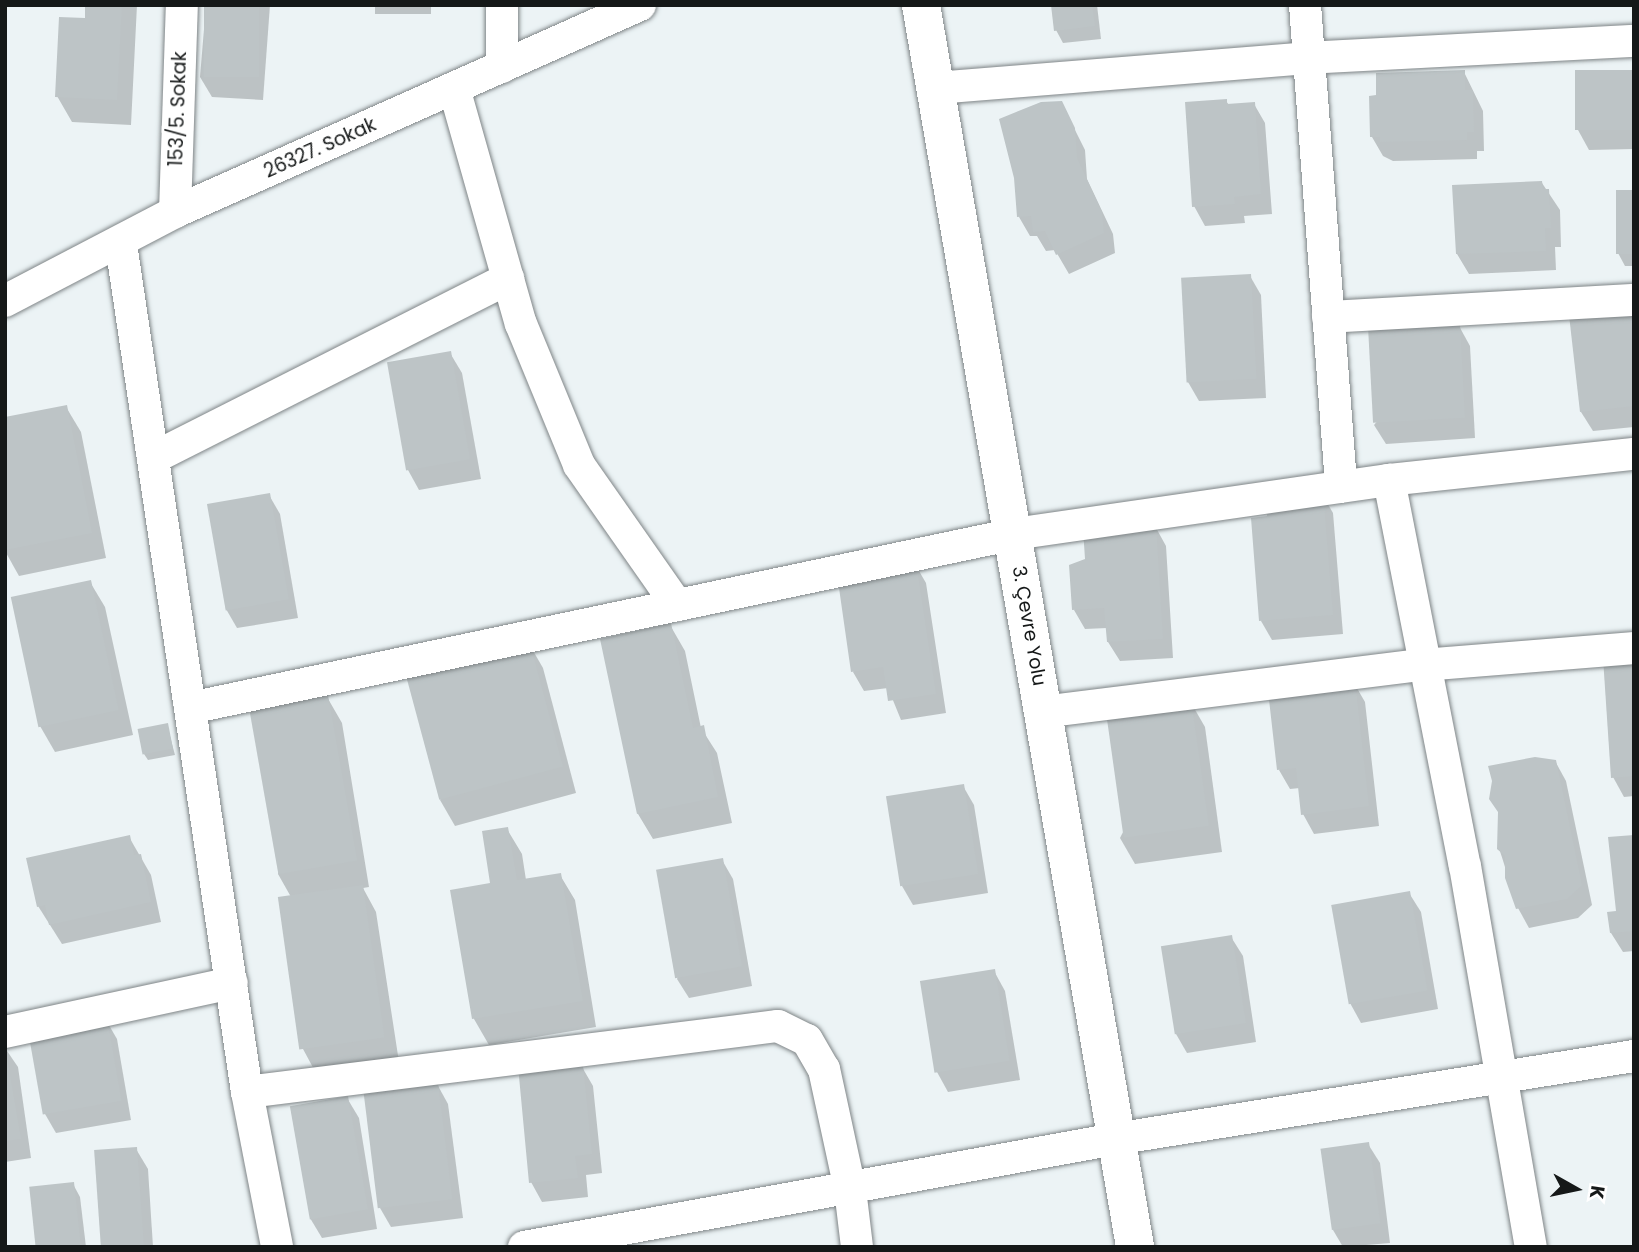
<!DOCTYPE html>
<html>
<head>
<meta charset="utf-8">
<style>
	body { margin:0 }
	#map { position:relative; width:1639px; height:1252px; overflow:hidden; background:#ecf3f5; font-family:Poppins,sans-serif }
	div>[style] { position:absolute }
	.shadow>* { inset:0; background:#0003; transform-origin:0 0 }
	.building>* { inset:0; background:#bdc4c6; transform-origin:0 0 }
	.roads { filter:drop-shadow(0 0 2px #7f8587) drop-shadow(0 0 2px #7f8587) }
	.minor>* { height:32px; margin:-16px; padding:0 16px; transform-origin:16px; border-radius:16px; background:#fff }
	.secondary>* { height:38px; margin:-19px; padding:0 19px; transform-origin:19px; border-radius:19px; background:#fff }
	span { translate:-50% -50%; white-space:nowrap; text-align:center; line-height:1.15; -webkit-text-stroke:5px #fff; paint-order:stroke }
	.street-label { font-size:19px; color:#151818 }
	.frame { position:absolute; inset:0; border:7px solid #151818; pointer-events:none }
	.north { position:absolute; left:1541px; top:1154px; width:70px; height:70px; -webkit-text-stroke:5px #fff; paint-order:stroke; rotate:99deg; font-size:19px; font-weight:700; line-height:28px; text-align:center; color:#151818 }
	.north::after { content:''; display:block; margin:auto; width:24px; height:32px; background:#151818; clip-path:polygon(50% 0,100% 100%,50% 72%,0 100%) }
</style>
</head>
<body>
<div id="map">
	<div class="shadow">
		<i style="clip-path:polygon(87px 5px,137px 5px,131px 125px,72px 122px,57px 96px,87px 20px)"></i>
		<i style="clip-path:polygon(206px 5px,270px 5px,263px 100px,212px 97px,200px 77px)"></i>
		<i style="left:375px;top:5px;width:56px;height:9px"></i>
		<i style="clip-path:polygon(1053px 5px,1097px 5px,1101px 39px,1063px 43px,1056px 30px)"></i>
		<i style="clip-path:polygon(1634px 71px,1634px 149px,1589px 150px,1578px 130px)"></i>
		<i style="clip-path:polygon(1464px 72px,1483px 111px,1484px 151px,1477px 151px,1477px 159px,1393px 161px,1383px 156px,1372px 137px,1378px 97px)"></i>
		<i style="clip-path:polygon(1226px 101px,1229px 105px,1254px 104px,1265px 123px,1272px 214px,1244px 216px,1245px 223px,1205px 226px,1194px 206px)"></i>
		<i style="clip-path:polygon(1061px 102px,1085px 150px,1087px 179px,1113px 234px,1115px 253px,1069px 274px,1055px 250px,1046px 251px,1037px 236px,1030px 236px,1019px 217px)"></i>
		<i style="clip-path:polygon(1542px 183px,1560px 210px,1561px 247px,1555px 247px,1556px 270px,1469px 274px,1457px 254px,1454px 186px)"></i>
		<i style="clip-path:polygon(1634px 192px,1634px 266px,1625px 266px,1618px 253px)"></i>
		<i style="clip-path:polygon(1250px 276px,1261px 295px,1266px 398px,1199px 401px,1188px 382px)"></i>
		<i style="clip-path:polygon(1634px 314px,1634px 427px,1593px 431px,1581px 412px)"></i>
		<i style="clip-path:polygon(1459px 326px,1470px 346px,1475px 438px,1386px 444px,1374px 425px)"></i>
		<i style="clip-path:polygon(450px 353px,462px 373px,481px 479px,419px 490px,408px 470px)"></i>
		<i style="clip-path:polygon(66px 407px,81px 432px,106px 558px,19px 576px,5px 551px,5px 419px)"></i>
		<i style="clip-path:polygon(1322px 494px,1333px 513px,1343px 634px,1272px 640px,1261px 621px)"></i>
		<i style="clip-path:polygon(269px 495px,280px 514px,298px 618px,237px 628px,226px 609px,209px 505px)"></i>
		<i style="clip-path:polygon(1155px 526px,1166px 546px,1173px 658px,1120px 661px,1108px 642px,1107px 628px,1085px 629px,1074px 610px)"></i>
		<i style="clip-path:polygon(915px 564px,926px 583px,946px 713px,901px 720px,888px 688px,864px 691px,853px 672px)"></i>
		<i style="clip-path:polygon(90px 582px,105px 607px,133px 735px,55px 752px,40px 726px)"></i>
		<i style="clip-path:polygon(670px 625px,685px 651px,701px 728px,717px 753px,732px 823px,653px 839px,638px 814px,602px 640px)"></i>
		<i style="clip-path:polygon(528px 642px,543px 668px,576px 793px,455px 826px,440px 800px)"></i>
		<i style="clip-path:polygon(1634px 658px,1634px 796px,1624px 797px,1613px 777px)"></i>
		<i style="clip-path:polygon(1354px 683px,1365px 702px,1379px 826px,1314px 834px,1303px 814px,1300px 788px,1290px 789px,1279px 770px)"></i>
		<i style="clip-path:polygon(327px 697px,342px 723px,369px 887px,363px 888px,376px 912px,399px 1062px,317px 1075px,303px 1049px,291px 897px,278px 874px)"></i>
		<i style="clip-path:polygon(1190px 701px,1205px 727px,1222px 852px,1135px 864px,1120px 838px)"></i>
		<i style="clip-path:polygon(167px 725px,175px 755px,148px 760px,144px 754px)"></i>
		<i style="clip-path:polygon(1555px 761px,1566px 781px,1592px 905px,1578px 918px,1529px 928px,1518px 908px,1499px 848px,1499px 814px)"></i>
		<i style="clip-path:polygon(963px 786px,974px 805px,988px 893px,913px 905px,902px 886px)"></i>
		<i style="clip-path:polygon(507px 829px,522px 854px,526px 880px,560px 875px,575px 900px,596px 1027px,489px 1045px,474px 1019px,452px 891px,492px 884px)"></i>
		<i style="clip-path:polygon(1634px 836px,1634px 951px,1623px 952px,1611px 933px,1609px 914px,1618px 913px)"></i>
		<i style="clip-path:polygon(129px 837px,151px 875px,161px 922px,62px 944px,38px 906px)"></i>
		<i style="clip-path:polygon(722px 860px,733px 879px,752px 986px,689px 998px,677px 979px)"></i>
		<i style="clip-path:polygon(1409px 893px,1421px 912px,1438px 1009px,1361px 1023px,1350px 1003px)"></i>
		<i style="clip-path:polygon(1231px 937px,1243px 956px,1256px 1042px,1187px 1053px,1176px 1034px)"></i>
		<i style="clip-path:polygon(994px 971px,1005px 991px,1020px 1080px,948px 1092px,937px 1072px)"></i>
		<i style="clip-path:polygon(106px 1020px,117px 1039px,131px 1120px,56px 1133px,45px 1114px,30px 1034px)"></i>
		<i style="clip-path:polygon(5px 1048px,18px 1067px,31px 1158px,5px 1162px)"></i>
		<i style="clip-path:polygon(582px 1067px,593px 1086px,602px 1173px,586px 1175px,588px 1197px,542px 1202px,531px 1182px)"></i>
		<i style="clip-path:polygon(437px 1084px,448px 1104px,463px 1218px,391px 1227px,380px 1208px)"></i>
		<i style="clip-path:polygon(347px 1098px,359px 1118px,377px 1229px,322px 1238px,310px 1218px)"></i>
		<i style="clip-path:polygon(1368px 1144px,1380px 1163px,1390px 1243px,1343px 1247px,1333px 1230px)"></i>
		<i style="clip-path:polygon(136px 1149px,148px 1169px,153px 1247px,102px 1247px)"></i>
		<i style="clip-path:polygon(73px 1184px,80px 1197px,86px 1247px,37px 1247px)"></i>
	</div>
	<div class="building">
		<i style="clip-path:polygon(85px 5px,122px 5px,117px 100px,55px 97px,59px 17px,85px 18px)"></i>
		<i style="left:204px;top:5px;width:55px;height:72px"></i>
		<i style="clip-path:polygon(1051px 5px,1092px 5px,1095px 26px,1054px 31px)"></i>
		<i style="clip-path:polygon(1465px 70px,1465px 90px,1473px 90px,1474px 132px,1467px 132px,1467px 140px,1380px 142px,1380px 137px,1370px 137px,1369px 96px,1376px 95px,1376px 73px)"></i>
		<i style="left:1634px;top:70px;width:60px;height:59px;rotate:90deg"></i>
		<i style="clip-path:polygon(1227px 99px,1227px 104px,1255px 102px,1261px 194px,1234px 197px,1235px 204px,1192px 207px,1185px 102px)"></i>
		<i style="clip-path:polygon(1062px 101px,1075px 128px,1077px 158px,1102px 212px,1104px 233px,1056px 255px,1045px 231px,1033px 232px,1031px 216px,1017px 217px,1014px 178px,999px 119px,1041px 102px)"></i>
		<i style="clip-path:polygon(1542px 181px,1543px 189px,1549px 189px,1551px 228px,1545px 228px,1546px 251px,1456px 254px,1452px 185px)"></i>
		<i style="left:1616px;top:190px;width:18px;height:64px"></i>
		<i style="left:1251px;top:274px;width:105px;height:70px;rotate:87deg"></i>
		<i style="clip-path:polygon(1634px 314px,1634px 406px,1580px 412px,1569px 315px)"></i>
		<i style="left:1460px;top:324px;width:94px;height:92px;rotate:87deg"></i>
		<i style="left:451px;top:351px;width:110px;height:65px;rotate:80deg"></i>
		<i style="clip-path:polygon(67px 405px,92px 533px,5px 550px,5px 417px)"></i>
		<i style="clip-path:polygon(1323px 492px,1333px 615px,1259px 621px,1251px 518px,1267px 516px,1265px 500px)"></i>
		<i style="left:270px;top:493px;width:108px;height:64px;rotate:80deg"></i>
		<i style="clip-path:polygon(1156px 524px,1163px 639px,1107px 642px,1104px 608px,1072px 610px,1069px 565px,1085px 559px,1083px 529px)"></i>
		<i style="clip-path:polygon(916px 562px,936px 694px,888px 701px,883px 667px,851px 672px,837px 574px)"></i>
		<i style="left:91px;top:580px;width:133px;height:82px;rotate:78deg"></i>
		<i style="clip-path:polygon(671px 623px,693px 728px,704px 725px,718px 797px,637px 814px,600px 639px)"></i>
		<i style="left:529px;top:640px;width:131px;height:128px;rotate:75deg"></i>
		<i style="clip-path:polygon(1634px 656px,1634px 776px,1611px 778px,1603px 658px)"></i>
		<i style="clip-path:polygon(1355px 681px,1369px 806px,1301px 815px,1296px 768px,1277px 770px,1268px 691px)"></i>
		<i style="left:328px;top:695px;width:168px;height:80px;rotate:80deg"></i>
		<i style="left:1191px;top:699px;width:128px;height:86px;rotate:82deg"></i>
		<i style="left:168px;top:723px;width:26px;height:31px;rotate:79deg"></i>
		<i style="clip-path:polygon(1535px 757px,1556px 760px,1582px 885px,1567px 899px,1516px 909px,1505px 878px,1505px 856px,1497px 849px,1498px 812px,1489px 799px,1492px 781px,1488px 766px)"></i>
		<i style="left:964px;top:784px;width:91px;height:79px;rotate:81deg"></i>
		<i style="clip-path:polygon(508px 827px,517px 880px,561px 873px,583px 1001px,472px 1019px,450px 890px,490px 883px,482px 831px)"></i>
		<i style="clip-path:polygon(130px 835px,134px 855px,141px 854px,151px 902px,49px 925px,45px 905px,37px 907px,26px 858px)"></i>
		<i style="clip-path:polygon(1634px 835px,1634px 931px,1610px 933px,1607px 912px,1616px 911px,1608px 837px)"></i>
		<i style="left:723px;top:858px;width:110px;height:68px;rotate:80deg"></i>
		<i style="left:363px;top:885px;width:154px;height:86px;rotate:82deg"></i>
		<i style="left:1410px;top:891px;width:101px;height:80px;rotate:80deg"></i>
		<i style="left:1232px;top:935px;width:89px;height:72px;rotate:81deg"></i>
		<i style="left:995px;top:969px;width:93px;height:76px;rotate:81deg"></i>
		<i style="left:107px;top:1018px;width:84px;height:80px;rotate:80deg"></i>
		<i style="clip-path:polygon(5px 1046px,21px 1139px,5px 1141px)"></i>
		<i style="clip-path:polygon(583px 1065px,592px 1154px,575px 1156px,578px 1178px,529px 1183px,518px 1066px)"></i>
		<i style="left:438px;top:1083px;width:117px;height:75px;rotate:83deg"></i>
		<i style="left:348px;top:1096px;width:115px;height:59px;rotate:80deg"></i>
		<i style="left:1369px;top:1142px;width:82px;height:49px;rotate:82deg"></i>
		<i style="left:137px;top:1147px;width:100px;height:43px;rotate:86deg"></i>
		<i style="left:74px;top:1182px;width:65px;height:45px;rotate:84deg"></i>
	</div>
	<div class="roads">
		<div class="minor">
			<i style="left:1305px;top:5px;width:483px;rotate:85.7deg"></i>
			<i style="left:502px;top:67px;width:62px;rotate:-90deg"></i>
			<i style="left:454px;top:88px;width:245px;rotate:74.2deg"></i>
			<i style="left:521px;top:324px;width:152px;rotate:67.6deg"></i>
			<i style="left:579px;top:465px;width:171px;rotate:55deg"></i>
			<i style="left:936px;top:88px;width:372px;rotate:-4.6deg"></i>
			<i style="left:1307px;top:58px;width:327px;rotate:-3deg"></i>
			<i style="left:175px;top:212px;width:207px;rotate:-88.1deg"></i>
			<i style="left:121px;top:244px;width:857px;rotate:81.55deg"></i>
			<i style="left:247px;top:1092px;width:158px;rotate:79deg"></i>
			<i style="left:5px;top:301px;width:192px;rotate:-27.6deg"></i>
			<i style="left:175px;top:212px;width:509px;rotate:-24deg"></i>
			<i style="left:1328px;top:317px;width:306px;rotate:-3.2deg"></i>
			<i style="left:153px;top:458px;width:398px;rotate:-26.8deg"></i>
			<i style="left:1389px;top:480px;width:393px;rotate:78.9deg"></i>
			<i style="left:1465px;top:866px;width:387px;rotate:80.2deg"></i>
			<i style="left:190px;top:708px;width:842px;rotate:-11.92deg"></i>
			<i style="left:1014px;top:534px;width:379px;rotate:-8.2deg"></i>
			<i style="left:1389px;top:480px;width:246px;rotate:-6.1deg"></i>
			<i style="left:1043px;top:712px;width:383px;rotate:-7.1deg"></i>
			<i style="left:1423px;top:665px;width:212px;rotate:-4.6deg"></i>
			<i style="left:5px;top:1032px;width:232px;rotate:-12.2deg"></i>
			<i style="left:247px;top:1092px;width:535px;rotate:-7.09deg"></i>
			<i style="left:778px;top:1026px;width:32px;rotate:26deg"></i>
			<i style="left:807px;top:1040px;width:34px;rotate:60deg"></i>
			<i style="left:824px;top:1069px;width:123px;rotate:77.8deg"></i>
			<i style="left:850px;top:1189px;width:58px;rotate:83.1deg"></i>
			<i style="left:524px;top:1247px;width:601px;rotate:-10.36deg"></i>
			<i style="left:1115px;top:1139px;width:526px;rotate:-9.09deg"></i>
		</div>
		<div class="secondary">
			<i style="left:921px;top:5px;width:1260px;rotate:80.22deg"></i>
		</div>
	</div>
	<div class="street-label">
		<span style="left:178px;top:109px;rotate:-88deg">153/5. Sokak</span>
		<span style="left:320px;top:148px;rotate:-24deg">26327. Sokak</span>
		<span style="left:1029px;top:626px;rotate:80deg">3. Çevre Yolu</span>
	</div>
	<div class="frame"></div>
	<div class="north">K</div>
</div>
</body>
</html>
